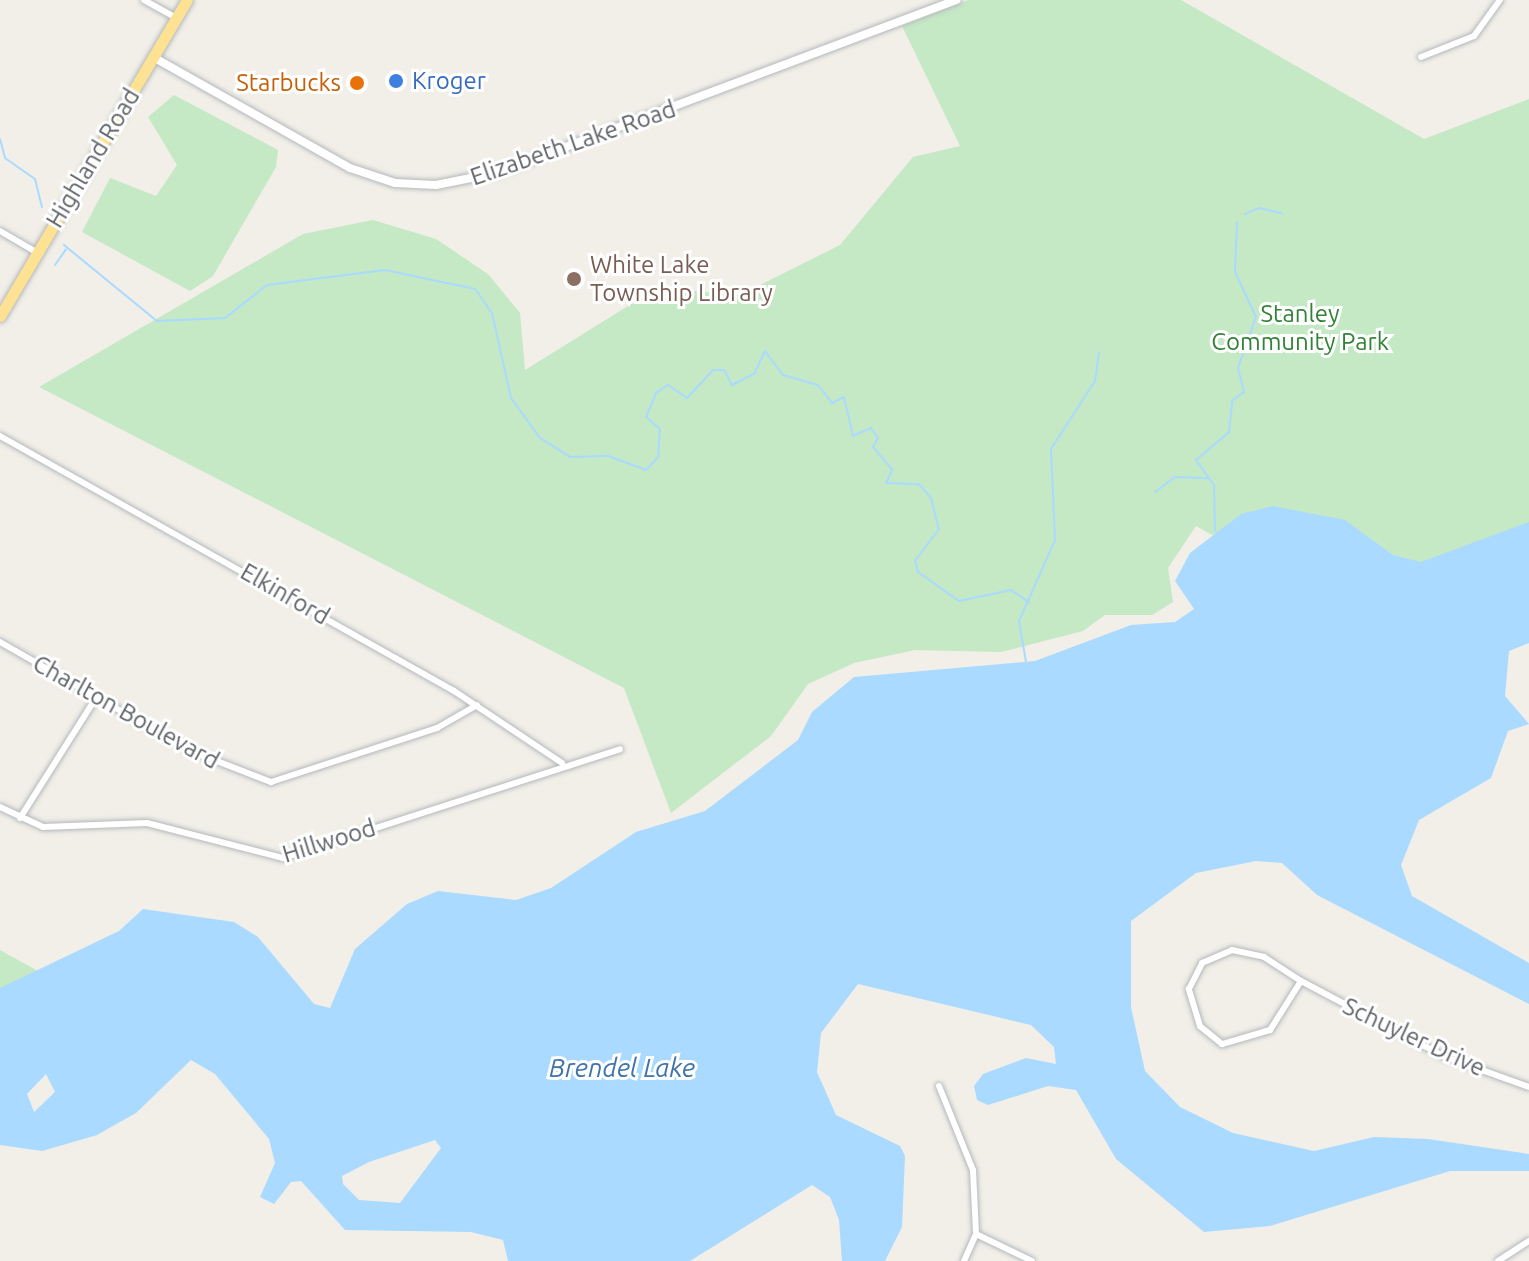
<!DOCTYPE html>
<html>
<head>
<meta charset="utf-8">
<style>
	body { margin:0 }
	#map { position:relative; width:1529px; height:1261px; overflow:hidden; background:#f1efe8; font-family:Ubuntu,sans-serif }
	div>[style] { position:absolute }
	.green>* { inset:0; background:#c5e8c5 }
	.water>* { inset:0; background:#aadaff }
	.stream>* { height:2px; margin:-1px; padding:0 1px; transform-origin:1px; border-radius:1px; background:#aadaff }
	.roads { filter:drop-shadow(0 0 2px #b5b8bc) drop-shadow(0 0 2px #b5b8bc) }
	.street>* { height:6px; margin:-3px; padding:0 3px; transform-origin:3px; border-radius:3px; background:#fff }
	.secondary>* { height:8px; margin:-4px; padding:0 4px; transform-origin:4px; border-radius:4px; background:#fff }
	.highway>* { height:11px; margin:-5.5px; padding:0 5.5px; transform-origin:5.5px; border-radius:5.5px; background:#fde293 }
	.dots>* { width:22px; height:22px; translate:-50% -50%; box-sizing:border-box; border:4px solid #fff; border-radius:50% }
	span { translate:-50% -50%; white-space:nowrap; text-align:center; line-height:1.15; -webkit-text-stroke:6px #fff; paint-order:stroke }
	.shop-label { font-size:24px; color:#366cbe }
	.left { translate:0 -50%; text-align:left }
	.food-label { font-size:24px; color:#c56008 }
	.right { translate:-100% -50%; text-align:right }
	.street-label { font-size:24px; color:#5f6368 }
	.education-label { font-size:24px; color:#785e54 }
	.park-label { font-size:24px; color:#348238 }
	.water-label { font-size:26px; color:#4174aa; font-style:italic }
</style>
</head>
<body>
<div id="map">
	<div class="green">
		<i style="clip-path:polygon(968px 0,1181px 0,1424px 139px,1529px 99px,1529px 614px,1485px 690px,1196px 526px,1168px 568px,1173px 602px,1152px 615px,1105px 615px,1083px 631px,1001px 652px,915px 650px,854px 663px,808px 684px,771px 736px,671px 813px,624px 688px,39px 387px,303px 234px,373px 220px,436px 239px,488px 274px,520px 313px,525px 370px,657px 288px,740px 295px,840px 245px,913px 157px,960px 146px,902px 26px)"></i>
		<i style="clip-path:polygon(174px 95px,278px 150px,276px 167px,213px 276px,190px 291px,82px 232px,110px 178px,156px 196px,177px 165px,148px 117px)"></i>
		<i style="clip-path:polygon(0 950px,63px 985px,0 1079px)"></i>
	</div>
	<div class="water">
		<i style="clip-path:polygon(evenodd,1273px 506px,1345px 520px,1393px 555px,1421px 562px,1529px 522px,1529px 643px,1509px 651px,1505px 696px,1529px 724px,1508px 731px,1491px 778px,1419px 820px,1401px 865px,1412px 896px,1529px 963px,1529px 1004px,1317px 895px,1282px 863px,1256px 861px,1196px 873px,1131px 921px,1131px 1007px,1145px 1071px,1180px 1107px,1233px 1133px,1314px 1151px,1374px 1137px,1428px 1139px,1529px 1154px,1529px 1171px,1450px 1171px,1270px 1226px,1204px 1232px,1116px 1159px,1076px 1090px,1048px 1086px,988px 1105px,977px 1100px,974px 1086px,983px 1074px,1026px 1058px,1056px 1064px,1054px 1047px,1031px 1025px,858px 984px,821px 1033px,817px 1072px,836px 1115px,900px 1146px,905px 1156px,902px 1227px,885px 1261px,842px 1261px,839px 1220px,830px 1197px,812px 1185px,690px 1261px,508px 1261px,503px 1240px,471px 1232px,345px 1230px,301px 1181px,291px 1182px,274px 1204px,260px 1197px,275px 1163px,269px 1139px,215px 1074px,191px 1060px,136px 1113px,97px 1135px,42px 1151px,0 1145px,0 988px,119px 931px,143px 909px,234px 922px,258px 937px,314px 1004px,330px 1008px,355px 949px,407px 904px,438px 891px,516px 900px,551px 888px,636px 832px,705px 811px,798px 740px,812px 712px,854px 677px,1035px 661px,1131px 625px,1175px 622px,1194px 609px,1175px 581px,1190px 553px,1241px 514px,1273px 506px,46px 1074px,55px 1092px,34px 1112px,27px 1094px,46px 1074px,1273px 506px,435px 1140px,441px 1148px,400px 1203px,359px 1200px,343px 1184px,342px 1176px,369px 1162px,435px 1140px)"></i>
	</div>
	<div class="stream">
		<i style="left:0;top:139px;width:20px;rotate:75deg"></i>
		<i style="left:5px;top:158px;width:37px;rotate:35deg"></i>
		<i style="left:35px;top:179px;width:29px;rotate:76deg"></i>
		<i style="left:1245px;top:214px;width:15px;rotate:-23deg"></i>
		<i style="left:1259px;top:208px;width:23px;rotate:13deg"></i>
		<i style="left:64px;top:245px;width:120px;rotate:39.3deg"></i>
		<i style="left:157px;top:321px;width:68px;rotate:-2.5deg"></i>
		<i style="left:225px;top:318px;width:53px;rotate:-38.2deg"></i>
		<i style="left:267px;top:285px;width:119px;rotate:-7.2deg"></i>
		<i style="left:385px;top:270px;width:92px;rotate:11.9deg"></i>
		<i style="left:475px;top:289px;width:29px;rotate:55deg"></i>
		<i style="left:492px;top:313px;width:87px;rotate:77.4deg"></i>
		<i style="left:511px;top:398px;width:49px;rotate:54.1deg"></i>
		<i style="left:540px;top:438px;width:36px;rotate:32deg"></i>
		<i style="left:571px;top:457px;width:37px;rotate:-2deg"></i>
		<i style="left:608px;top:456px;width:40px;rotate:20.2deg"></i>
		<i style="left:646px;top:470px;width:18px;rotate:-47deg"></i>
		<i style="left:658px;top:457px;width:28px;rotate:-86deg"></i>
		<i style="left:660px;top:429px;width:18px;rotate:-139deg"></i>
		<i style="left:646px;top:417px;width:26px;rotate:-67deg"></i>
		<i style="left:656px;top:393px;width:14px;rotate:-34deg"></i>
		<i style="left:668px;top:385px;width:23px;rotate:34deg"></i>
		<i style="left:687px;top:398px;width:38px;rotate:-47deg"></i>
		<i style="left:713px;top:370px;width:11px"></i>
		<i style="left:724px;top:370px;width:17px;rotate:62deg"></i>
		<i style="left:732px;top:385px;width:25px;rotate:-27deg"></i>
		<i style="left:754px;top:374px;width:25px;rotate:-64deg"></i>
		<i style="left:765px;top:351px;width:30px;rotate:53deg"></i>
		<i style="left:783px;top:375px;width:36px;rotate:16deg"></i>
		<i style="left:818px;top:385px;width:23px;rotate:52deg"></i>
		<i style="left:832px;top:403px;width:13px;rotate:-27deg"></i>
		<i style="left:844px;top:397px;width:40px;rotate:77deg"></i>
		<i style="left:853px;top:436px;width:20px;rotate:-24deg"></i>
		<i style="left:871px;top:428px;width:12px;rotate:55deg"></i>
		<i style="left:878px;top:438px;width:10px;rotate:119deg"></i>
		<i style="left:873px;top:447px;width:30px;rotate:50deg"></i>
		<i style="left:892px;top:470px;width:14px;rotate:115deg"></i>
		<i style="left:886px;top:483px;width:33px;rotate:2deg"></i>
		<i style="left:919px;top:484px;width:18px;rotate:49deg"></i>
		<i style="left:931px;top:498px;width:32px;rotate:76deg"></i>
		<i style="left:939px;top:529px;width:40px;rotate:127deg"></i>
		<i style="left:915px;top:561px;width:11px;rotate:75deg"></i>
		<i style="left:918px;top:572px;width:50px;rotate:35.3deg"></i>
		<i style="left:959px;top:601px;width:53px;rotate:-11.9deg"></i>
		<i style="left:1011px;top:590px;width:22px;rotate:34deg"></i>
		<i style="left:55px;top:265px;width:19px;rotate:-55deg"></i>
		<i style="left:1155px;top:492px;width:25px;rotate:-37deg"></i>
		<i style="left:1175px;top:477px;width:33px;rotate:2deg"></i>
		<i style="left:1215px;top:531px;width:46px;rotate:-91.2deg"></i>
		<i style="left:1214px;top:485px;width:31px;rotate:-126deg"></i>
		<i style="left:1196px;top:460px;width:43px;rotate:-40.3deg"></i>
		<i style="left:1229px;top:432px;width:31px;rotate:-84deg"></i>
		<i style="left:1232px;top:401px;width:15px;rotate:-37deg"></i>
		<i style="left:1244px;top:392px;width:25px;rotate:-104deg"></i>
		<i style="left:1238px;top:368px;width:54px;rotate:-70.6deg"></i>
		<i style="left:1256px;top:317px;width:50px;rotate:-115deg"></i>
		<i style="left:1235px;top:272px;width:50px;rotate:-87.7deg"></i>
		<i style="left:1026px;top:662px;width:42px;rotate:-99.7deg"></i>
		<i style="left:1019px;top:621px;width:89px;rotate:-66deg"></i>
		<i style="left:1055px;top:540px;width:91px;rotate:-92.5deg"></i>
		<i style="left:1051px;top:449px;width:81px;rotate:-57.1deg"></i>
		<i style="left:1095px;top:381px;width:29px;rotate:-82deg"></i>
	</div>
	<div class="roads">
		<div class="street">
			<i style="left:144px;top:0;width:37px;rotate:29deg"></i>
			<i style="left:1421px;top:57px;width:57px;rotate:-21.6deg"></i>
			<i style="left:1474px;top:36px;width:44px;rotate:-54.2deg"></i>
			<i style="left:0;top:231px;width:44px;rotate:30.1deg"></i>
			<i style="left:0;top:436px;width:521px;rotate:29.32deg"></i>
			<i style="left:454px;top:691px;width:130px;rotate:33.7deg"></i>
			<i style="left:0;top:642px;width:220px;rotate:29.7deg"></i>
			<i style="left:191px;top:751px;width:86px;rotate:21.2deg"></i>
			<i style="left:271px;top:782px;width:175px;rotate:-18deg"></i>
			<i style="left:437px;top:728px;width:46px;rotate:-29.9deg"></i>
			<i style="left:0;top:807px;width:47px;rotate:24.9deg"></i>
			<i style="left:43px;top:827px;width:104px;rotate:-2.2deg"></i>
			<i style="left:147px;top:823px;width:140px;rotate:14.4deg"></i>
			<i style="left:283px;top:858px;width:354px;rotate:-17.9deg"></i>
			<i style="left:20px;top:818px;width:142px;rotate:-57.7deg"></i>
			<i style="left:1232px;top:950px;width:33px;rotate:12deg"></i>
			<i style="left:1264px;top:957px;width:44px;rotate:33deg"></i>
			<i style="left:1301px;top:981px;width:58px;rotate:122.3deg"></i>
			<i style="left:1270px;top:1030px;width:50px;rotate:163.7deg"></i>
			<i style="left:1222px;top:1044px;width:28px;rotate:-141deg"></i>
			<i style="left:1200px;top:1026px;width:39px;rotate:-107deg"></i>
			<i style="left:1189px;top:989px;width:29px;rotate:-63deg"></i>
			<i style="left:1202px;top:963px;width:33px;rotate:-23deg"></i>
			<i style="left:1301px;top:981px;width:161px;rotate:27.8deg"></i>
			<i style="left:1443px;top:1056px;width:91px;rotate:19.8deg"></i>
			<i style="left:939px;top:1086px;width:91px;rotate:68deg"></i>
			<i style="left:973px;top:1170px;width:64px;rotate:87.3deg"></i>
			<i style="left:976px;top:1234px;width:30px;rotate:114deg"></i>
			<i style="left:976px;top:1234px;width:62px;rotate:25.7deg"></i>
			<i style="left:1498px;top:1261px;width:37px;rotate:-33deg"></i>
		</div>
		<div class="secondary">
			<i style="left:153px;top:57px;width:226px;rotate:29.4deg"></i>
			<i style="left:350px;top:168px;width:47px;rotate:18.4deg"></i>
			<i style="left:395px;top:183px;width:41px;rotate:2.8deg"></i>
			<i style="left:436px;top:185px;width:61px;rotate:-11.3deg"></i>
			<i style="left:496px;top:173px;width:492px;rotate:-20.6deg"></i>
		</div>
		<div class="highway">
			<i style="left:0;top:316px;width:367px;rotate:-59.4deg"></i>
		</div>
	</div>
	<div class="dots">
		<i style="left:396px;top:81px;background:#3f7fe0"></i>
		<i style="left:357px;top:83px;background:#e8710a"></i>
		<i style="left:574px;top:279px;background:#8d6e63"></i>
	</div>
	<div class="shop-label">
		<span class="left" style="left:412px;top:81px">Kroger</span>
	</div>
	<div class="food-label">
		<span class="right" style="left:341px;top:83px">Starbucks</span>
	</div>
	<div class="street-label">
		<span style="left:573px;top:143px;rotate:-19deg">Elizabeth Lake Road</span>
		<span style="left:93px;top:158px;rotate:-59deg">Highland Road</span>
		<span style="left:285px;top:594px;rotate:30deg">Elkinford</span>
		<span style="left:126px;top:712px;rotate:29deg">Charlton Boulevard</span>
		<span style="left:329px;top:841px;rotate:-17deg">Hillwood</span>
		<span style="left:1414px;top:1037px;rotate:25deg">Schuyler Drive</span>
	</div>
	<div class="education-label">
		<span class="left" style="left:590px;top:279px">White Lake<br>Township Library</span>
	</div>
	<div class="park-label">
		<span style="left:1300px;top:328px">Stanley<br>Community Park</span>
	</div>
	<div class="water-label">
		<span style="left:622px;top:1068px">Brendel Lake</span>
	</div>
</div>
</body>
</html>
